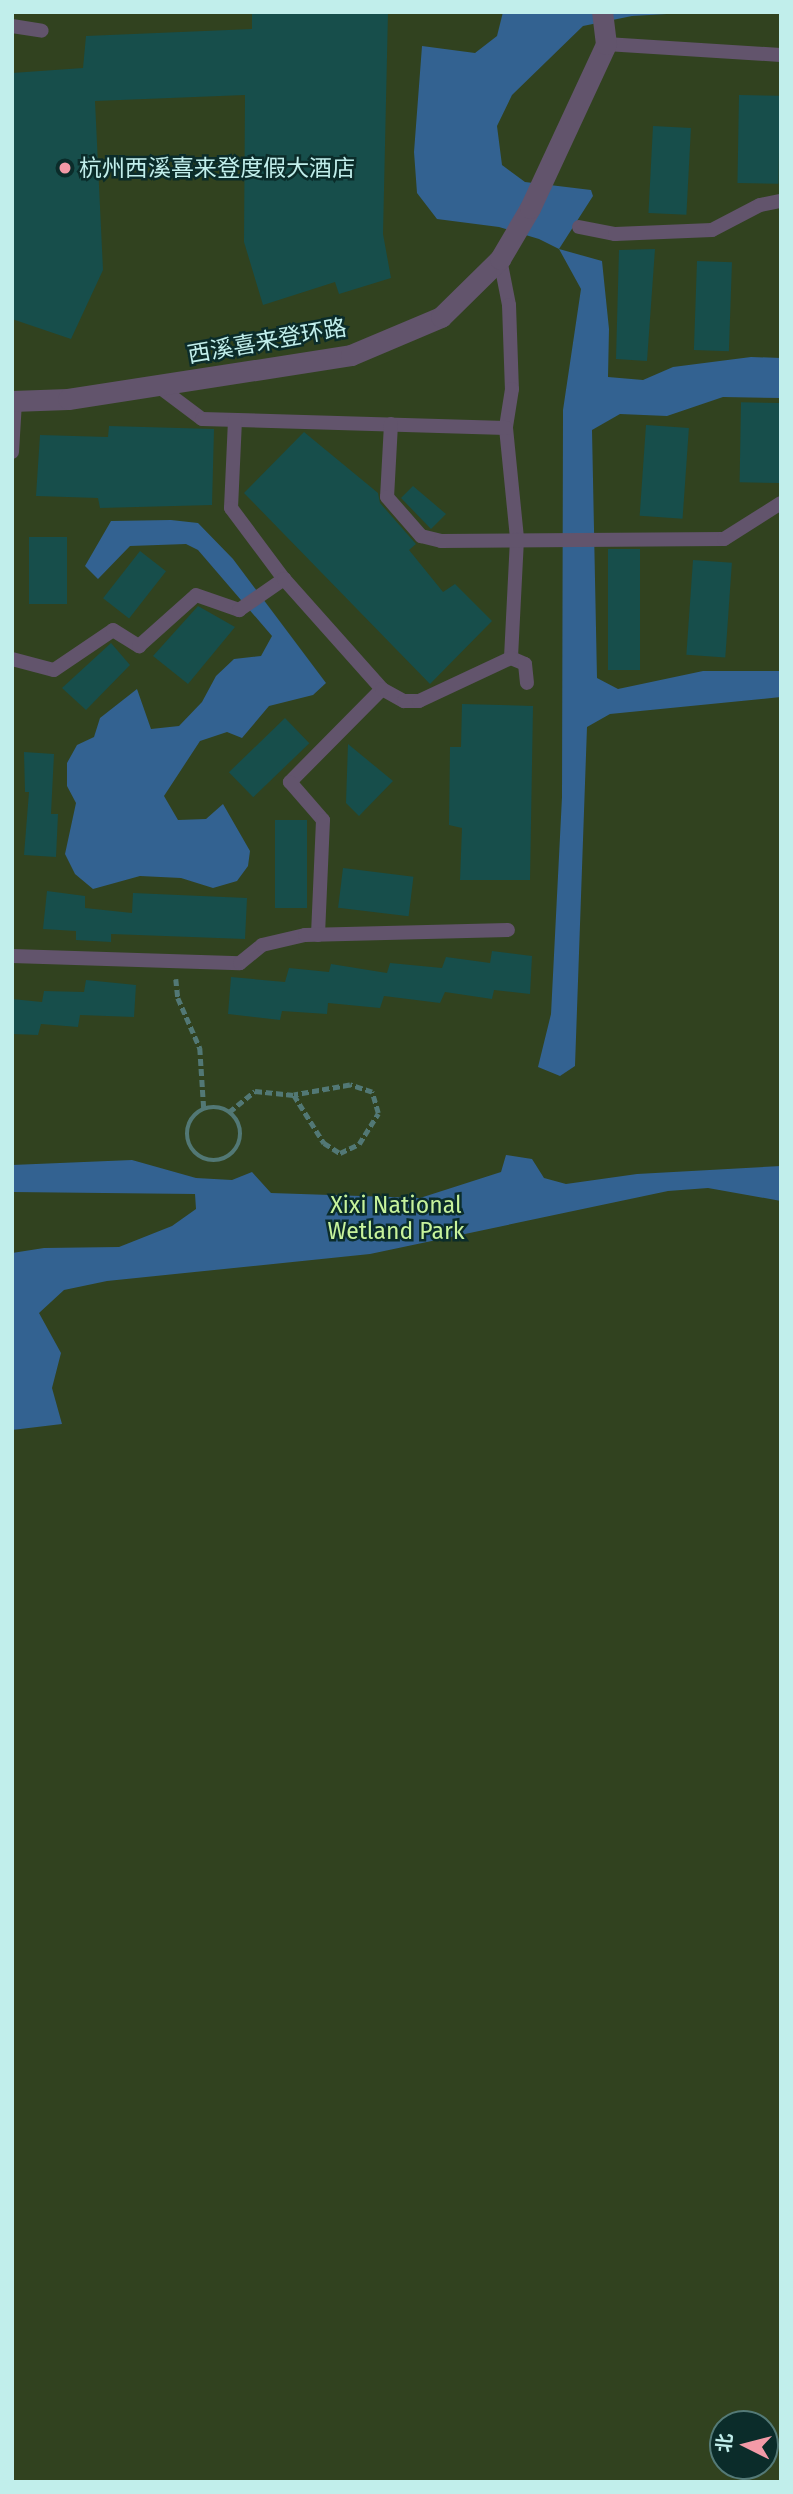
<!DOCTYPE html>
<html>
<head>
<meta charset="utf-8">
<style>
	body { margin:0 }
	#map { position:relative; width:793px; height:2494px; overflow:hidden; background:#0b2c2a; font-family:"Fira Sans","Noto Sans SC",sans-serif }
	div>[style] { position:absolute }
	.green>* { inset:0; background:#31421f }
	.water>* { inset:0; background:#336291 }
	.building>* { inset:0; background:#174e4b; transform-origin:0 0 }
	.path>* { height:4.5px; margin-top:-2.25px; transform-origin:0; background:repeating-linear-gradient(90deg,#527875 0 7px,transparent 0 10.5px) }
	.path>.ring { margin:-2.25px; padding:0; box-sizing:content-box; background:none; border:4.5px solid #527875; border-radius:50% }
	.lane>* { height:14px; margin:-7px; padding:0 7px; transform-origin:7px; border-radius:7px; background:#62546c }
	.street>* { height:21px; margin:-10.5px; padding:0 10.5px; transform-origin:10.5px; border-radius:10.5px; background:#62546c }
	.dots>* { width:19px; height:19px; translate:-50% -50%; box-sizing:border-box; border:4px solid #0b2c2a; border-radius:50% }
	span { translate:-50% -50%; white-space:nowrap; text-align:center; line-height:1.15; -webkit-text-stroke:5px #0b2c2a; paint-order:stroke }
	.poi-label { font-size:23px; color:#c1eeeb }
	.left { translate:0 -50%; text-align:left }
	.street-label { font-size:23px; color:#c1eeeb }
	.park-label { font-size:23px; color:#c7f39c }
	.frame { position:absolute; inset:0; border:14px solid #c1eeeb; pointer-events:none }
	.north { position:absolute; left:709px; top:2410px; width:70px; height:70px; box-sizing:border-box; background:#0b2c2a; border:2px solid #547a77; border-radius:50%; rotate:276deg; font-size:19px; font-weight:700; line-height:28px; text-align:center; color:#c1eeeb }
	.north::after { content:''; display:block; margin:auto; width:24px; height:32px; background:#f39aa7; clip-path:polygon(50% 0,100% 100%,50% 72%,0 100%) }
</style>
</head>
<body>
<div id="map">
	<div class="green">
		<i style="clip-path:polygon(evenodd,12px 12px,781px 12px,781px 2482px,12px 2482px,12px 12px,723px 2424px,765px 2424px,765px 2466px,723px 2466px,723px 2424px)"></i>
	</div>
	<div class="water">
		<i style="clip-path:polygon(503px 12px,702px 12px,632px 16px,583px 26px,512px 95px,497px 126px,502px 165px,525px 182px,591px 190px,593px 196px,559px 249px,602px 261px,609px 329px,608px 377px,643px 380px,673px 367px,751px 357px,781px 358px,781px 398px,723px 397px,667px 416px,620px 414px,592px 430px,597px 678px,618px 689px,703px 671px,781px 671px,781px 697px,610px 714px,587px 727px,575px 1066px,560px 1076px,538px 1067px,551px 1014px,562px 797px,563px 410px,581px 289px,559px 249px,539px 239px,499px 227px,437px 219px,417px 193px,414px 152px,422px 46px,475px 53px,497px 36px)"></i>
		<i style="clip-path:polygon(171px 520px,198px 523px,233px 559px,326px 683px,313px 695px,269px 706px,242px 738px,227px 732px,200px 741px,164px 796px,178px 820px,206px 819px,223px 804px,250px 851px,248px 866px,237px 881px,213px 888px,181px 878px,140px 876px,93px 889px,75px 874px,65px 854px,76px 803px,67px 786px,67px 763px,77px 745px,94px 737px,100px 718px,137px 689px,151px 729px,179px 726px,202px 702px,216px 676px,234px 659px,261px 656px,272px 636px,198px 550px,186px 544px,130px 546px,98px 579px,85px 566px,111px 521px)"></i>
		<i style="clip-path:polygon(506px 1155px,532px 1159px,544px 1178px,566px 1184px,637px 1174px,781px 1166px,781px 1201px,708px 1188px,668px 1191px,370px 1254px,107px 1281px,64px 1290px,39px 1313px,61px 1353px,52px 1388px,62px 1424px,12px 1430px,12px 1253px,44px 1248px,119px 1247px,172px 1226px,196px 1209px,195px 1194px,12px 1192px,12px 1165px,132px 1160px,196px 1178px,232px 1180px,252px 1172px,271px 1193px,420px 1198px,501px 1172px)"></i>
	</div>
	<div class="building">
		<i style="clip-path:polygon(252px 12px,388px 12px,383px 234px,391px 278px,339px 294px,335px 282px,263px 305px,244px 242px,245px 95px,95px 101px,103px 270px,71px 339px,12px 319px,12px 73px,83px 68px,86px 36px,252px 29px)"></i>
		<i style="left:739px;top:95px;width:41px;height:88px;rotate:1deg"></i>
		<i style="left:653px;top:126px;width:38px;height:87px;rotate:3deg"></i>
		<i style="clip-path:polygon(655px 249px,647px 361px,616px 359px,619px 250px)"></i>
		<i style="left:697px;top:261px;width:35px;height:89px;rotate:2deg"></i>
		<i style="left:781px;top:403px;width:80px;height:40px;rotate:91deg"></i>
		<i style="left:646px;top:425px;width:43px;height:91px;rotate:4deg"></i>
		<i style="clip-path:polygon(109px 426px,214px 429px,212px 505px,100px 508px,98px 498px,36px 496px,40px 435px,108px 437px)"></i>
		<i style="clip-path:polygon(304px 432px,378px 493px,380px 503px,416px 544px,409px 550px,443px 592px,455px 584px,492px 621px,430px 684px,244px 493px)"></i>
		<i style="clip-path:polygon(413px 486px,446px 514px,431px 529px,401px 498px)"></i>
		<i style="left:29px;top:537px;width:38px;height:67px"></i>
		<i style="left:608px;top:549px;width:32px;height:121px"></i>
		<i style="left:140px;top:551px;width:33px;height:60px;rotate:38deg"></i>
		<i style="left:693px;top:560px;width:39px;height:95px;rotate:4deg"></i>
		<i style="clip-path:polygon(198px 606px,235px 627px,188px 684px,153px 656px)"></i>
		<i style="clip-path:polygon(111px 643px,130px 665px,86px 710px,62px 688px)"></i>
		<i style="clip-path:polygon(462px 704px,533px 706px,530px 880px,460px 880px,462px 828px,449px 825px,450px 747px,461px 747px)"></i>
		<i style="left:285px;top:718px;width:35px;height:78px;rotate:46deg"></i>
		<i style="clip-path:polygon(348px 744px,393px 781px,359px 816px,346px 803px)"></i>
		<i style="clip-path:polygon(24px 752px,54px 754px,51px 814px,58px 814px,56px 857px,24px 855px,29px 792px,25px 792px)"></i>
		<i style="left:275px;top:820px;width:32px;height:88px"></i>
		<i style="left:343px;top:868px;width:71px;height:40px;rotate:7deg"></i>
		<i style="clip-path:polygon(47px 891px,85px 896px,85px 908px,132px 913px,133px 893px,247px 898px,245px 939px,111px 934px,111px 942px,76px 940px,76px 931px,43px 929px)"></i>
		<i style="clip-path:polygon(492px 951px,532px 956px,530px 994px,494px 990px,492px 999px,445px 992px,440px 1003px,384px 996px,380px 1008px,328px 1003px,327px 1014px,282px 1011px,280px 1020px,228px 1014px,231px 977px,285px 982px,289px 968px,329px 972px,331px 964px,387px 973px,390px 963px,442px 968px,446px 957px,490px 963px)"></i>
		<i style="clip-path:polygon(86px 980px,136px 985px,134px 1017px,80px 1015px,78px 1027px,41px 1024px,38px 1035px,12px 1034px,12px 999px,42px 1002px,44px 991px,84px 992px)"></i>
	</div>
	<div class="path">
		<i style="left:176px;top:979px;width:19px;rotate:84deg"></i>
		<i style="left:178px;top:998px;width:55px;rotate:66.3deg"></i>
		<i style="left:200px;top:1048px;width:62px;rotate:86.3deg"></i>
		<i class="ring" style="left:187px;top:1107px;width:49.5px;height:49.5px"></i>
		<i style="left:229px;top:1112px;width:33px;rotate:-39deg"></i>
		<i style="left:255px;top:1091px;width:39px;rotate:6deg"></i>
		<i style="left:294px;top:1095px;width:57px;rotate:58deg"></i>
		<i style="left:324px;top:1143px;width:19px;rotate:32deg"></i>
		<i style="left:340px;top:1153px;width:21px;rotate:-25deg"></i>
		<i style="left:359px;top:1144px;width:36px;rotate:-58deg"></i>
		<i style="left:378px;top:1113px;width:22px;rotate:-106deg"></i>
		<i style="left:372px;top:1092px;width:23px;rotate:-162deg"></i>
		<i style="left:350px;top:1085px;width:57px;rotate:169.9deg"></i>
	</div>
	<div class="lane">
		<i style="left:12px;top:26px;width:30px;rotate:9deg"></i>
		<i style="left:606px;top:44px;width:175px;rotate:3.6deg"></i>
		<i style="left:579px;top:227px;width:37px;rotate:11deg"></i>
		<i style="left:615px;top:234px;width:97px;rotate:-2.4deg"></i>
		<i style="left:712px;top:230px;width:54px;rotate:-27.5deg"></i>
		<i style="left:760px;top:205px;width:21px;rotate:-11deg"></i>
		<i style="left:500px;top:259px;width:47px;rotate:78.9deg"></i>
		<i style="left:509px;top:305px;width:84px;rotate:88deg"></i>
		<i style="left:512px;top:389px;width:39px;rotate:99deg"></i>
		<i style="left:506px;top:428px;width:112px;rotate:84.3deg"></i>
		<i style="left:517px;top:539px;width:119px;rotate:92.9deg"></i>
		<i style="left:511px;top:658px;width:15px;rotate:23deg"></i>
		<i style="left:525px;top:664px;width:19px;rotate:84deg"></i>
		<i style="left:158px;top:386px;width:55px;rotate:36.9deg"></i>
		<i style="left:202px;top:419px;width:304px;rotate:1.7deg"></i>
		<i style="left:235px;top:420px;width:88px;rotate:92.6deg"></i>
		<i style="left:231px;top:508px;width:89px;rotate:53.3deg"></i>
		<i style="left:391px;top:424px;width:73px;rotate:93.1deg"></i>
		<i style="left:387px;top:497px;width:52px;rotate:48.9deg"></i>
		<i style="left:421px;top:536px;width:21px;rotate:14deg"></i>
		<i style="left:441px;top:541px;width:283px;rotate:-0.4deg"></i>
		<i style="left:724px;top:539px;width:67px;rotate:-32.3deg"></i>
		<i style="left:12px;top:452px;width:51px;rotate:-86.6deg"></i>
		<i style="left:12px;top:659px;width:43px;rotate:14.7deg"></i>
		<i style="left:54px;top:670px;width:71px;rotate:-34.1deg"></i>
		<i style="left:113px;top:630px;width:31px;rotate:32deg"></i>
		<i style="left:139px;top:646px;width:76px;rotate:-41.8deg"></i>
		<i style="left:196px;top:595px;width:46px;rotate:19.2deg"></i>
		<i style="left:239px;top:610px;width:55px;rotate:-34.6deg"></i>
		<i style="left:284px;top:579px;width:147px;rotate:48.3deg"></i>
		<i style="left:382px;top:689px;width:131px;rotate:134.7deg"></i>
		<i style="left:290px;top:782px;width:50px;rotate:49deg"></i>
		<i style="left:323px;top:820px;width:115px;rotate:92.5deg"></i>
		<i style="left:382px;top:689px;width:25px;rotate:29deg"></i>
		<i style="left:404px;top:701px;width:15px"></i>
		<i style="left:419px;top:701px;width:102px;rotate:-25.1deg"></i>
		<i style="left:12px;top:956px;width:228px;rotate:1.8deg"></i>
		<i style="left:240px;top:963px;width:28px;rotate:-39deg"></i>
		<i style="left:262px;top:945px;width:44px;rotate:-13.1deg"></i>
		<i style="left:305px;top:935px;width:203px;rotate:-1.4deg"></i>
	</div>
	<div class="street">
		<i style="left:12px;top:401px;width:56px;rotate:-2deg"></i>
		<i style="left:68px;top:399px;width:286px;rotate:-8.8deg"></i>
		<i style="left:351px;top:355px;width:98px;rotate:-22.9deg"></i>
		<i style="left:441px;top:317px;width:83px;rotate:-44.5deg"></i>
		<i style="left:500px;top:259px;width:59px;rotate:-59.5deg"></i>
		<i style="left:530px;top:208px;width:181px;rotate:-65.1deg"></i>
		<i style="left:606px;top:44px;width:32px;rotate:-97deg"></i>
	</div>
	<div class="dots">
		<i style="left:65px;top:168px;background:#f39aa7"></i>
	</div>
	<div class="poi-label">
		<span class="left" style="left:79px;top:168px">杭州西溪喜来登度假大酒店</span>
	</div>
	<div class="street-label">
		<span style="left:267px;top:341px;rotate:-10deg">西溪喜来登环路</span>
	</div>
	<div class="park-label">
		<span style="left:396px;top:1218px">Xixi National<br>Wetland Park</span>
	</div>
	<div class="frame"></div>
	<div class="north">北</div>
</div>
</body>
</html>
